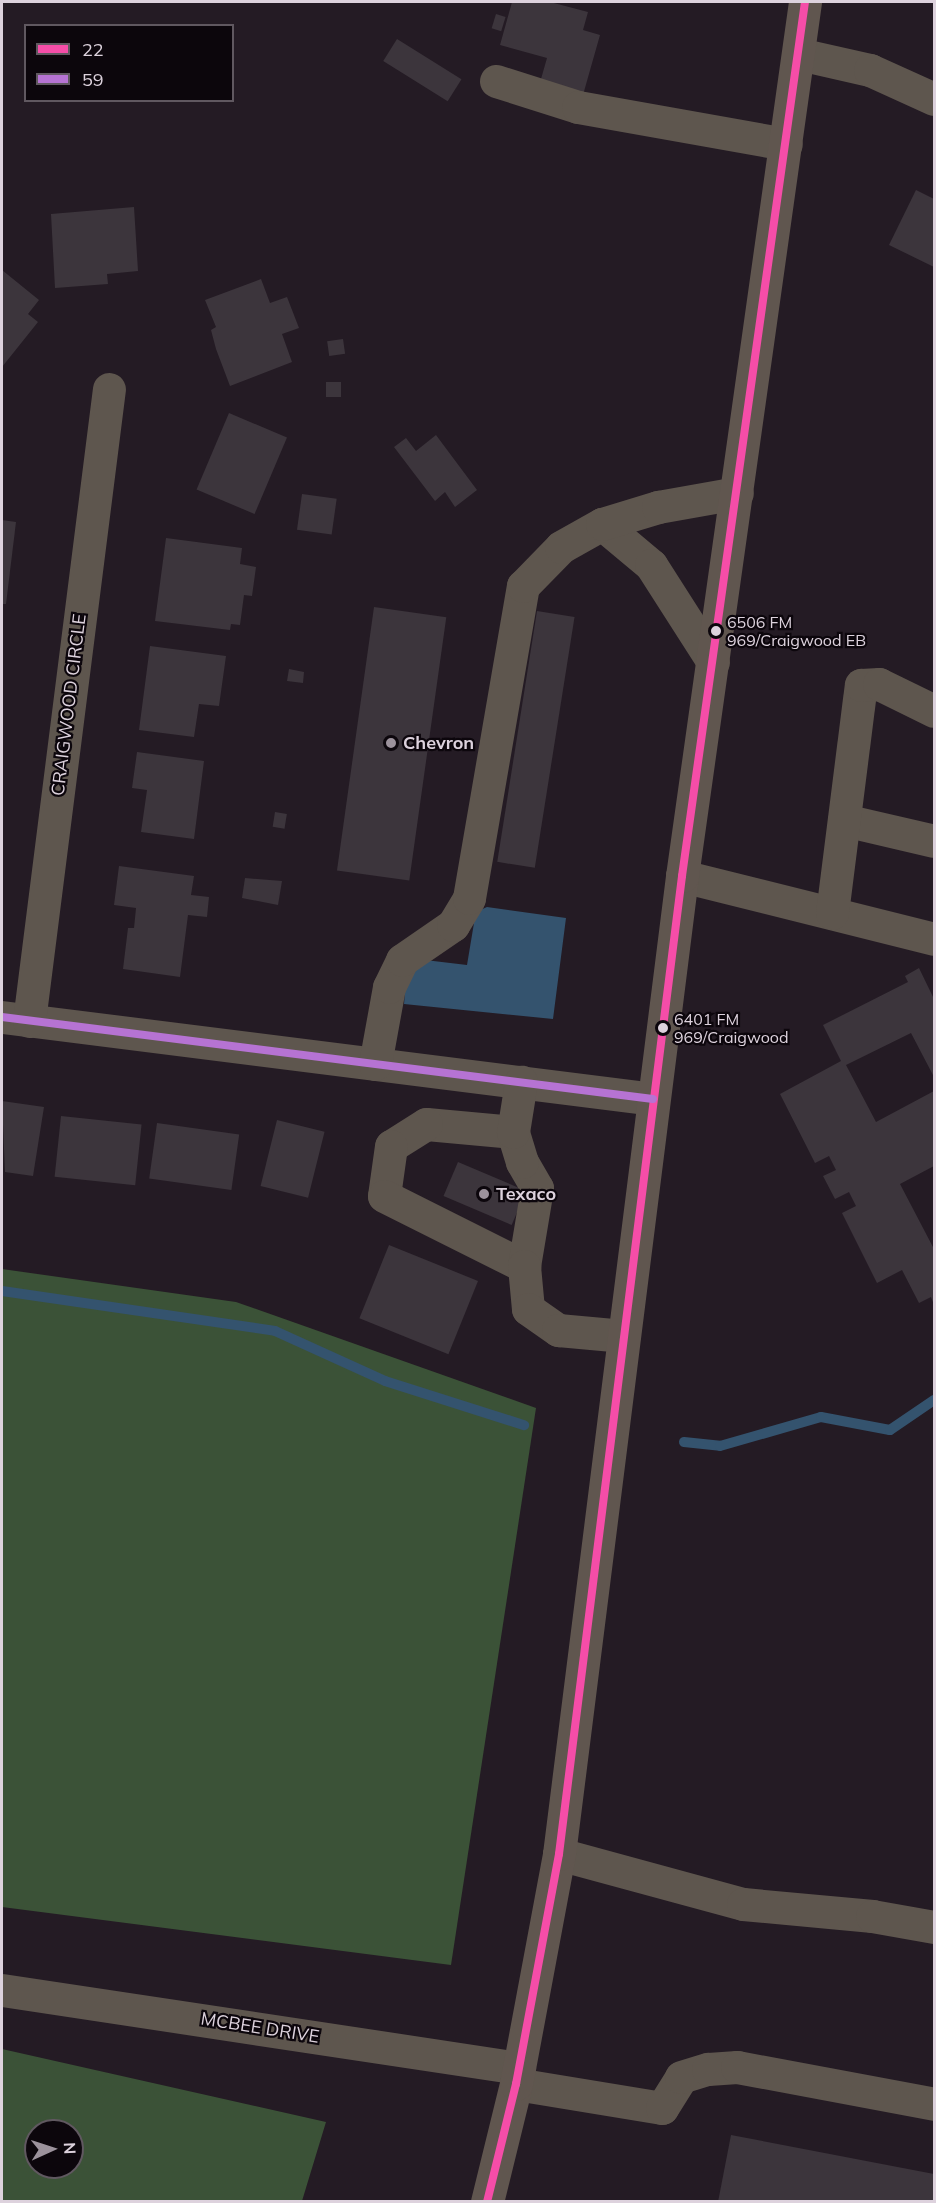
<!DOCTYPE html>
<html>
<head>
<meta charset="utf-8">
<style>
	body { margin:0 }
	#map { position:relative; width:936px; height:2203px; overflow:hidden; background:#241b24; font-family:Mulish,sans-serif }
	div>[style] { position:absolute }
	.forest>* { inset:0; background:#3b5237 }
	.water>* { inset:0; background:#34536e }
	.stream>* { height:10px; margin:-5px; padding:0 5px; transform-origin:5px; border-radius:5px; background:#34536e }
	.building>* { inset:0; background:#3c353c; transform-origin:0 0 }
	.minor>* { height:33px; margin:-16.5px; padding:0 16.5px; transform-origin:16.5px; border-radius:16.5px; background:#5e564e }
	.major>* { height:33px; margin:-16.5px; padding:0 16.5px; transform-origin:16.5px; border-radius:16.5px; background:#60564f }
	.bus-1>* { height:8px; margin:-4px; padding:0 4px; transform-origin:4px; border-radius:4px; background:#f54da8 }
	.bus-2>* { height:8px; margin:-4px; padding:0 4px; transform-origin:4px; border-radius:4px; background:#b673d3 }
	.dots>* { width:16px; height:16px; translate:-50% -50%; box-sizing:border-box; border:3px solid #0c060c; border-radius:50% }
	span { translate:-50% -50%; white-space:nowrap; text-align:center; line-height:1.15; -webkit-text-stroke:4.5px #0c060c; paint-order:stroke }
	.bus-label { font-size:16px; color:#ddd2dd }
	.left { translate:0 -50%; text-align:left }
	.street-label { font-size:18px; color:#ddd2dd }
	.poi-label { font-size:18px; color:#ddd2dd; font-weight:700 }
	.frame { position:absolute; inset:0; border:3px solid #ddd2dd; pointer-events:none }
	.legend { position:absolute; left:24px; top:24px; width:210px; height:78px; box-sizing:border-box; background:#0c060c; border:2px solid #605860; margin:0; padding:8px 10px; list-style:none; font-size:18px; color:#ddd2dd }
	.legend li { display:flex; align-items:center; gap:12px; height:30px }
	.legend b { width:30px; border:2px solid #605860 }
	.north { position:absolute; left:24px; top:2119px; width:60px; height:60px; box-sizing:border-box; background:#0c060c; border:2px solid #605860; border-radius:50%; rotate:87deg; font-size:16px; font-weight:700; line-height:24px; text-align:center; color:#ddd2dd }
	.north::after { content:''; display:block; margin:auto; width:21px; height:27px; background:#9c929c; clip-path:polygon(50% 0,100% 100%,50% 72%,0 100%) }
</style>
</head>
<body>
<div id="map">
	<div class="forest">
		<i style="clip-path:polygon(2px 1269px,236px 1302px,536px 1408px,451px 1965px,2px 1907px)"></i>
		<i style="clip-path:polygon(evenodd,2px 2049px,326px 2122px,302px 2201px,2px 2201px,2px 2049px,36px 2131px,72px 2131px,72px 2167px,36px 2167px,36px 2131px)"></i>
	</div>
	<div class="water">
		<i style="clip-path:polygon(487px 907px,566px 918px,553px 1019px,404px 1004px,406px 980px,425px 960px,467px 965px,475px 917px,478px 911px)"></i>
	</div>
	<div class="stream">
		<i style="left:2px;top:1291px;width:276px;rotate:8.3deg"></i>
		<i style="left:275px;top:1331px;width:121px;rotate:24.4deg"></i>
		<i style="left:385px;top:1381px;width:146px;rotate:17.6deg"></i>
		<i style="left:684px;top:1442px;width:36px;rotate:6deg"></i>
		<i style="left:720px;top:1446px;width:105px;rotate:-16deg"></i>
		<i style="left:821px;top:1417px;width:70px;rotate:10.7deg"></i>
		<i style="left:890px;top:1430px;width:53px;rotate:-34.3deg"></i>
	</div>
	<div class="building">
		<i style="clip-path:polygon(512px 2px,550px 2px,588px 12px,583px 30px,600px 35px,583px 95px,541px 79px,547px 58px,500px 45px)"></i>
		<i style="left:496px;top:14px;width:10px;height:15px;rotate:17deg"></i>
		<i style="left:397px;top:39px;width:76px;height:26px;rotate:32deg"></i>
		<i style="clip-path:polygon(916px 190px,934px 199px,934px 267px,889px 245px)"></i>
		<i style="clip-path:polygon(134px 207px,138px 271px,107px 274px,108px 284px,55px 288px,51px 214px)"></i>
		<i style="clip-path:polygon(2px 270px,39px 300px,28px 314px,38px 322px,2px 367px)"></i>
		<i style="clip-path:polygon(261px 279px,270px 303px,287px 297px,299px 328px,282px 334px,292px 362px,230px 386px,216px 349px,211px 330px,216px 327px,205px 300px)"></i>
		<i style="left:343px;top:339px;width:15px;height:16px;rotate:82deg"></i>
		<i style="left:326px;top:382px;width:15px;height:15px"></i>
		<i style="left:229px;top:413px;width:63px;height:83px;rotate:23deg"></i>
		<i style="clip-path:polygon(436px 435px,477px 490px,455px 507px,445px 492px,435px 501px,394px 447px,406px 438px,416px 451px)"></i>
		<i style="left:302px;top:494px;width:35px;height:36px;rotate:8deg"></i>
		<i style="clip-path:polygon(2px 520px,16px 522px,6px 604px,2px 604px)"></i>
		<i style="clip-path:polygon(166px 538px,242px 548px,240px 564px,256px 567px,252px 596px,244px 595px,240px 625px,231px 624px,230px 630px,155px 621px)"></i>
		<i style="left:374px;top:607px;width:73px;height:266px;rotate:8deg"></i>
		<i style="left:537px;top:611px;width:38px;height:254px;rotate:9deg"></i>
		<i style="clip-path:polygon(150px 646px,226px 656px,219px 706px,199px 704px,194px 737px,139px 730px)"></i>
		<i style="clip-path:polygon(289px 669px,304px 672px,303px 683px,287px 681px)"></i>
		<i style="clip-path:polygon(137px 752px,204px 761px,194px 839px,141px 832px,147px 790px,132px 788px)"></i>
		<i style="left:275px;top:812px;width:12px;height:15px;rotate:9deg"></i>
		<i style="clip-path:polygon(119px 866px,194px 876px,191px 895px,209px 897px,207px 917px,188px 915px,180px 977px,123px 969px,128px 928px,134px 928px,136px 908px,114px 905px)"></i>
		<i style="clip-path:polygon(245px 878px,282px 881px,278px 905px,242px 898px)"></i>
		<i style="clip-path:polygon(919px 968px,934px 999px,934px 1077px,911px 1033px,846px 1065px,876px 1122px,934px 1091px,934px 1166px,900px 1184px,934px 1249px,934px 1305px,931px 1297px,919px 1303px,902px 1270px,877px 1283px,842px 1213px,856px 1206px,849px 1192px,835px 1199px,823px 1176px,836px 1170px,829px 1156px,815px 1163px,780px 1094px,841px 1061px,823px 1025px,908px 982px,905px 976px)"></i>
		<i style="clip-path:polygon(2px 1101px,44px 1107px,33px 1176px,5px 1172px)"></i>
		<i style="left:61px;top:1116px;width:81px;height:61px;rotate:6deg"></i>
		<i style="left:277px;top:1120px;width:49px;height:68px;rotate:14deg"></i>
		<i style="left:157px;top:1123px;width:83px;height:56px;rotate:8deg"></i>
		<i style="left:458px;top:1162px;width:74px;height:37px;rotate:23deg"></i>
		<i style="left:389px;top:1245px;width:96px;height:79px;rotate:22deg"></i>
		<i style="clip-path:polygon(731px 2135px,934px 2174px,934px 2202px,718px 2202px)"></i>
	</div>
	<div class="minor">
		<i style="left:799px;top:54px;width:73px;rotate:12.7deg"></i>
		<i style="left:870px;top:70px;width:70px;rotate:24.4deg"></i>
		<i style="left:496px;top:81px;width:86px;rotate:17.6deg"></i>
		<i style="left:578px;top:107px;width:211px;rotate:10.1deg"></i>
		<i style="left:602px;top:524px;width:64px;rotate:39.9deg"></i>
		<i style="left:651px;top:565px;width:115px;rotate:57.4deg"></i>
		<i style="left:844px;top:820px;width:92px;rotate:13.1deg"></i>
		<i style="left:682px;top:876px;width:260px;rotate:14deg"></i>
		<i style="left:832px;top:913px;width:230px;rotate:-82.8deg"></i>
		<i style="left:861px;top:685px;width:18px;rotate:-3deg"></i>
		<i style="left:879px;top:684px;width:61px;rotate:26.1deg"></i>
		<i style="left:2px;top:1017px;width:656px;rotate:7.18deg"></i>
		<i style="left:29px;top:1021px;width:637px;rotate:-82.79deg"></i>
		<i style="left:375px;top:1064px;width:78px;rotate:-79.7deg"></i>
		<i style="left:389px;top:987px;width:30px;rotate:-64deg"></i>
		<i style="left:402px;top:960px;width:62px;rotate:-34.5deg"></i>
		<i style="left:453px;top:925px;width:31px;rotate:-59deg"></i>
		<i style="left:469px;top:898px;width:317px;rotate:-80.2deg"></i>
		<i style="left:523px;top:586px;width:54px;rotate:-45.7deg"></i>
		<i style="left:561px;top:547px;width:47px;rotate:-29.3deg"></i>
		<i style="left:602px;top:524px;width:59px;rotate:-16.9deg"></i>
		<i style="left:658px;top:507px;width:80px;rotate:-10deg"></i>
		<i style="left:513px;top:1132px;width:87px;rotate:-174.7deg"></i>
		<i style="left:426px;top:1124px;width:41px;rotate:147.8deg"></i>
		<i style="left:391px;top:1146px;width:50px;rotate:98deg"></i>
		<i style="left:384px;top:1196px;width:157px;rotate:26.6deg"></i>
		<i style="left:524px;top:1266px;width:79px;rotate:-80.5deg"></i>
		<i style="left:537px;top:1188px;width:30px;rotate:-120deg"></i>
		<i style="left:522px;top:1162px;width:31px;rotate:-107deg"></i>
		<i style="left:513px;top:1132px;width:51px;rotate:-80.9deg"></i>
		<i style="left:524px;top:1266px;width:43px;rotate:84.7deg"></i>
		<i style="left:528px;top:1309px;width:37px;rotate:35deg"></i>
		<i style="left:558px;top:1330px;width:66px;rotate:5.2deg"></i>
		<i style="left:559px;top:1854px;width:191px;rotate:15.2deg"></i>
		<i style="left:743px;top:1904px;width:130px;rotate:5.3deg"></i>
		<i style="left:872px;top:1916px;width:63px;rotate:10.1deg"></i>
		<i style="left:2px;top:1990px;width:523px;rotate:8.58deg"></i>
		<i style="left:516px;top:2084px;width:148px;rotate:9.3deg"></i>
		<i style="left:662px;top:2108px;width:36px;rotate:-58deg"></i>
		<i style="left:681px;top:2077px;width:28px;rotate:-17deg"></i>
		<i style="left:708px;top:2069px;width:29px;rotate:-4deg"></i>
		<i style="left:737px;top:2067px;width:200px;rotate:10.6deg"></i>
	</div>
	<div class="major">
		<i style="left:487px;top:2202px;width:122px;rotate:-76.2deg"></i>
		<i style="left:516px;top:2084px;width:234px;rotate:-79.4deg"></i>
		<i style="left:559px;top:1854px;width:986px;rotate:-82.83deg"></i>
		<i style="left:682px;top:876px;width:883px;rotate:-81.99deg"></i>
	</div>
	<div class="bus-1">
		<i style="left:487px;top:2202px;width:122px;rotate:-76.2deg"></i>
		<i style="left:516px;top:2084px;width:234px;rotate:-79.4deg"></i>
		<i style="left:559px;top:1854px;width:986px;rotate:-82.83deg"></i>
		<i style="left:682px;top:876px;width:883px;rotate:-81.99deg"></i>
	</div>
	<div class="bus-2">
		<i style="left:2px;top:1017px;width:656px;rotate:7.18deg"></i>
	</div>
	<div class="dots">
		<i style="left:716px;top:631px;background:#ddd2dd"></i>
		<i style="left:391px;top:743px;background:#9c929c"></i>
		<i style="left:663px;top:1028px;background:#ddd2dd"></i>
		<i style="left:484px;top:1194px;background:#9c929c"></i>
	</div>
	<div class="bus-label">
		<span class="left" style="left:727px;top:631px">6506 FM<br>969/Craigwood EB</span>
		<span class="left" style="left:674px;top:1028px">6401 FM<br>969/Craigwood</span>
	</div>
	<div class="street-label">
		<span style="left:69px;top:705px;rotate:-83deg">CRAIGWOOD CIRCLE</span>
		<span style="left:260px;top:2028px;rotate:9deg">MCBEE DRIVE</span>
	</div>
	<div class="poi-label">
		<span class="left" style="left:403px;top:743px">Chevron</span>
		<span class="left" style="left:496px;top:1194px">Texaco</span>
	</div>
	<div class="frame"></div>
	<ul class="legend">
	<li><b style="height:8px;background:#f54da8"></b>22</li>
	<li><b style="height:8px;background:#b673d3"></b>59</li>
	</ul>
	<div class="north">N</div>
</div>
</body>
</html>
